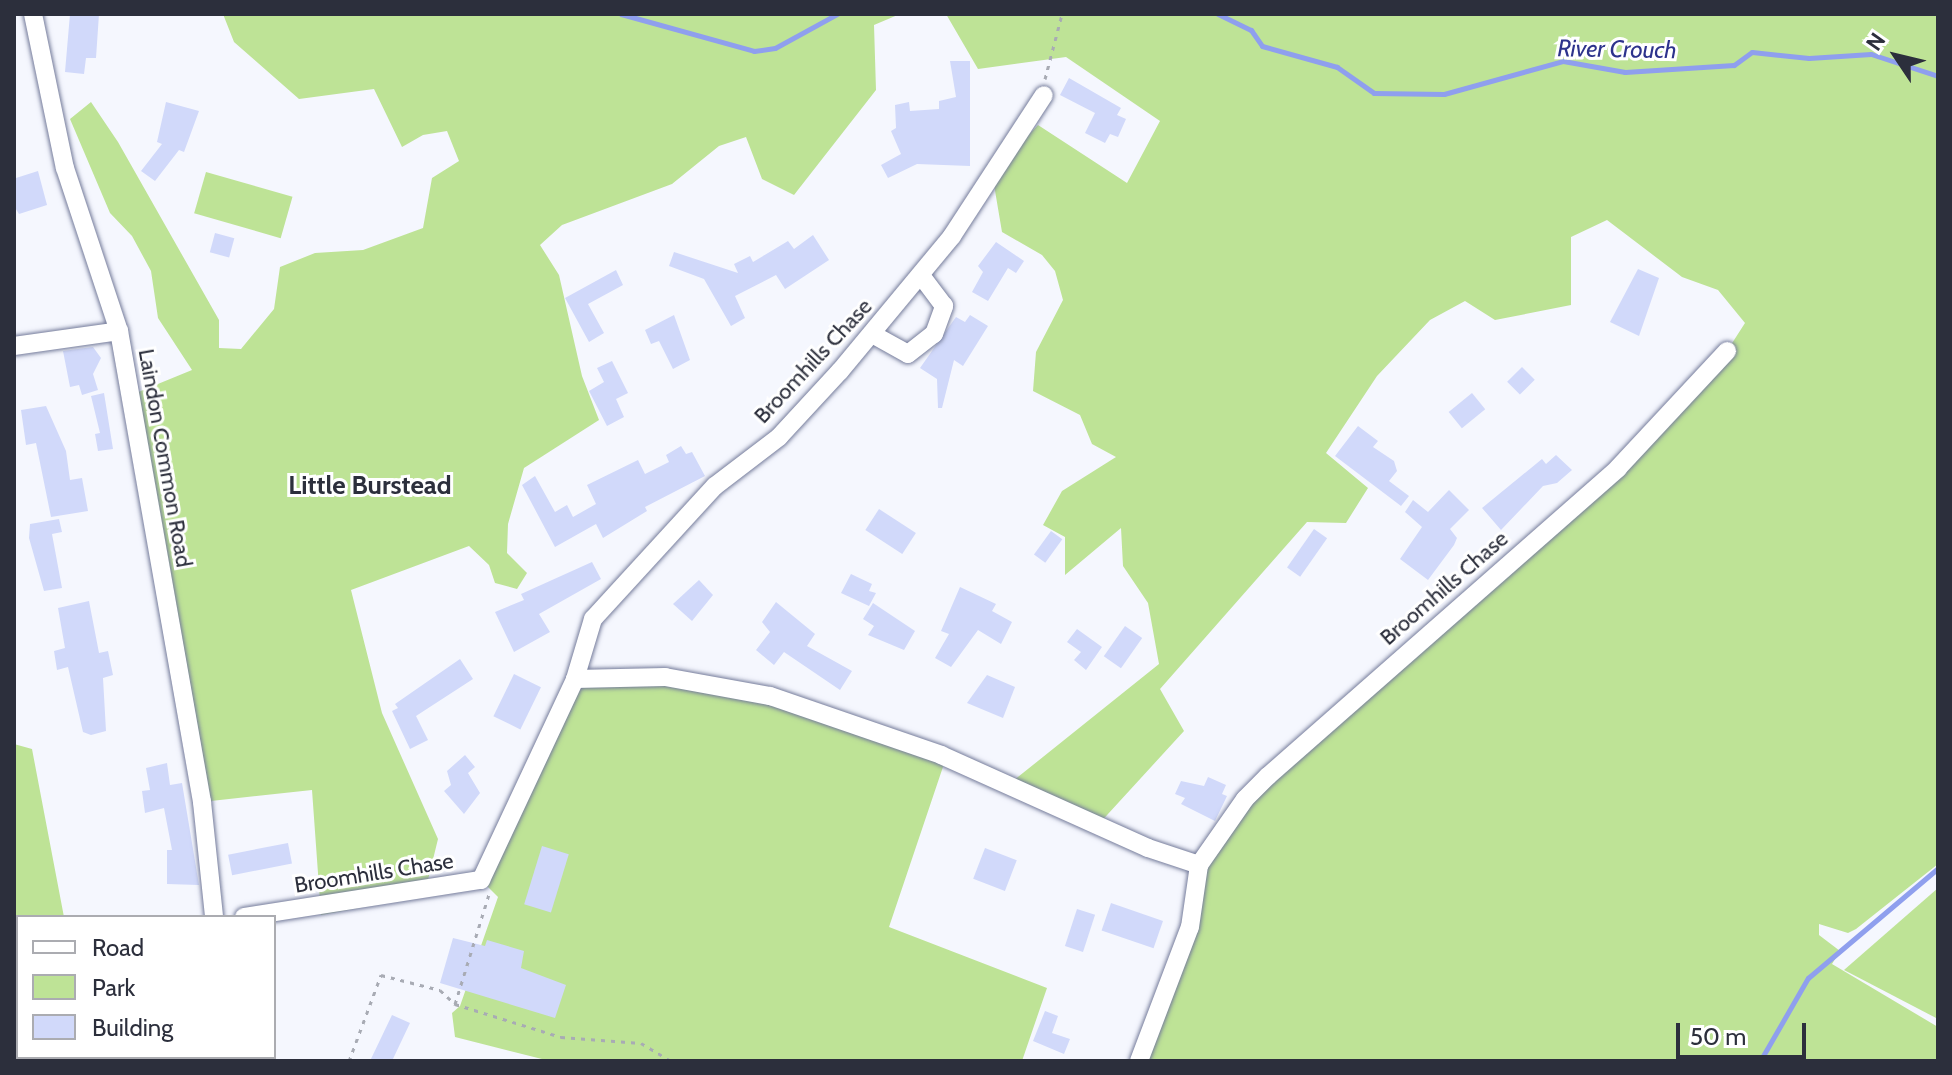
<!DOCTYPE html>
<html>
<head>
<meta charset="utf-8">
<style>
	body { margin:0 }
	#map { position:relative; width:1952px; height:1075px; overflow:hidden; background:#f5f7fe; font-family:Cabin,sans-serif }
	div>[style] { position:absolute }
	.green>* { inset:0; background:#bee396; transform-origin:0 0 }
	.stream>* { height:5px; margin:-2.5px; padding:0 2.5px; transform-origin:2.5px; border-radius:2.5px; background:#8f9fee }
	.building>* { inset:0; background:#d1d9fa; transform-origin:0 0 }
	.path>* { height:3px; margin-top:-1.5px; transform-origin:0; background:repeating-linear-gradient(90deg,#a8abb4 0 4px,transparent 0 10px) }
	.roads { filter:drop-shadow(0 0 2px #757c9b) drop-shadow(0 0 2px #757c9b) }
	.minor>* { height:18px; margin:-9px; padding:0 9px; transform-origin:9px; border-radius:9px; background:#fff }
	span { translate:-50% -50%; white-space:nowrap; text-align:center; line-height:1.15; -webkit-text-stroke:6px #fff; paint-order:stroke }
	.street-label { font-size:22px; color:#2c2f3c }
	.water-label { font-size:24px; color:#2d338c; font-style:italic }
	.quarter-label { font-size:26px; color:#2c2f3c; font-weight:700 }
	.frame { position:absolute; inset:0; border:16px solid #2c2f3c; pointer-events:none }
	.legend { position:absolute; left:16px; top:915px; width:260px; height:144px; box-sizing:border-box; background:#fff; border:2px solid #abacb1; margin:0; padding:10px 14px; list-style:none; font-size:24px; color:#2c2f3c }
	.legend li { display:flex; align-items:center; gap:16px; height:40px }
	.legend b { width:40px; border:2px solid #abacb1 }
	.north { position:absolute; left:1856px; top:16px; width:80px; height:80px; -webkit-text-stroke:6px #fff; paint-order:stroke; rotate:305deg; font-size:22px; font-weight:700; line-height:32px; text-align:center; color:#2c2f3c }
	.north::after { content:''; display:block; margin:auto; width:28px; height:36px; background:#2c2f3c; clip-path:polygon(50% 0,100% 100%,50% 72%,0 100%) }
	.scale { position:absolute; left:1676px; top:1023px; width:130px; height:36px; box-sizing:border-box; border:4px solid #2c2f3c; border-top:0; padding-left:10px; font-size:24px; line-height:28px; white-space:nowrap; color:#2c2f3c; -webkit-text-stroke:6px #fff; paint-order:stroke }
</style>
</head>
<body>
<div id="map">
	<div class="green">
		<i style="clip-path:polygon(223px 14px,900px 14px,874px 25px,876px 90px,794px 195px,762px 179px,746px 137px,719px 146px,672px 184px,562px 225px,540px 245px,559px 275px,582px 376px,599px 420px,524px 468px,508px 524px,507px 553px,527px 573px,517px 589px,495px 583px,489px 565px,469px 546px,351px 590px,382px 713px,438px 839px,424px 896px,321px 915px,312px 790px,202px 802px,131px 395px,192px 370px,158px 318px,151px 271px,132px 236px,110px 213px,70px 119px,91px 102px,118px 142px,219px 320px,219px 348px,241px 349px,274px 309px,280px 267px,315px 253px,363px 250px,423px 228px,432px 178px,459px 161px,447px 131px,423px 135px,402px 147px,374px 89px,299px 99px,234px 42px)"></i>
		<i style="clip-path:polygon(946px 14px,1938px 14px,1938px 864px,1856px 929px,1848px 933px,1819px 924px,1819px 935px,1840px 951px,1832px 964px,1938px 1027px,1938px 1061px,1139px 1061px,1197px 881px,1244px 810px,1556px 521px,1727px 351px,1745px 323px,1718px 290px,1682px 277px,1607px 220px,1571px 237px,1571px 305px,1495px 320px,1465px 301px,1430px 320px,1377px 376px,1326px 453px,1368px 488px,1346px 523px,1307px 522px,1160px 689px,1184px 731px,1097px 826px,1008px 785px,1159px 664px,1148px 603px,1123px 566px,1121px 528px,1065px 575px,1065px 537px,1043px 525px,1062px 491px,1116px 457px,1092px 444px,1080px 415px,1033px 391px,1036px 352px,1063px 300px,1055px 271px,1042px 255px,1002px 232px,992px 173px,1038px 125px,1127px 183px,1160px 121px,1066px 57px,978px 69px)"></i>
		<i style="left:206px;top:172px;width:90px;height:43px;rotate:16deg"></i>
		<i style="clip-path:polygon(665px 677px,948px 752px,889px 927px,1047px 988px,1022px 1061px,550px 1061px,455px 1037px,452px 1013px,460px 1006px,498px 897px,481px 880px,575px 679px)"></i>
		<i style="clip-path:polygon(14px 744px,32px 749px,64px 917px,18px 917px,18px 1057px,73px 1061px,14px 1061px)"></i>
		<i style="clip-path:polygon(1938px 888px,1938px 1019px,1844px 970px)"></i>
	</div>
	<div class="stream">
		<i style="left:621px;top:14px;width:138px;rotate:15.5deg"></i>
		<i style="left:754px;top:51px;width:21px;rotate:-8deg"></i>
		<i style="left:775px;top:48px;width:71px;rotate:-28.7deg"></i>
		<i style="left:1218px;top:14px;width:37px;rotate:26deg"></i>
		<i style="left:1251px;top:30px;width:19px;rotate:55deg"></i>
		<i style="left:1262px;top:46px;width:78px;rotate:15.6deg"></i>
		<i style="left:1337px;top:67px;width:45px;rotate:35.1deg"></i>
		<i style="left:1374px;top:93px;width:70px;rotate:0.8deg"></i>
		<i style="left:1444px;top:94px;width:123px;rotate:-15.5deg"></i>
		<i style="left:1563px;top:61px;width:63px;rotate:10.1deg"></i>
		<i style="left:1625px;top:72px;width:109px;rotate:-3.7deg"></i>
		<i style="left:1734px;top:65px;width:22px;rotate:-36deg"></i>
		<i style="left:1752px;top:52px;width:57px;rotate:6deg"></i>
		<i style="left:1809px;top:58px;width:62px;rotate:-3.7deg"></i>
		<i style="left:1871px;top:54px;width:71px;rotate:18.2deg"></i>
		<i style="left:1760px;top:1061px;width:96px;rotate:-60deg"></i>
		<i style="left:1808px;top:978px;width:170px;rotate:-40.2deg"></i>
	</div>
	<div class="building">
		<i style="clip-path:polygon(70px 14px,99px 14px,96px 58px,86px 58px,84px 74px,65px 72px)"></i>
		<i style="clip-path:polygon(950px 61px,970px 61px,970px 166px,917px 164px,888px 178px,881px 165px,901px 154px,891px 131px,896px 128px,895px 105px,909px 102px,910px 111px,939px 109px,939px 101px,956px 97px)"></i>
		<i style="clip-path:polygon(1069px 78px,1121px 108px,1117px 115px,1126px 119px,1118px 137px,1110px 134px,1105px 143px,1085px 133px,1095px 113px,1060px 95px)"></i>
		<i style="clip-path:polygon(166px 102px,199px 111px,184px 152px,179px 150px,155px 181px,141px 171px,162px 144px,157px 142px)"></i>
		<i style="clip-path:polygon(38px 171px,47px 205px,19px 214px,14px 206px,16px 178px)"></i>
		<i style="left:215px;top:233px;width:20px;height:20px;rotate:15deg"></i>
		<i style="clip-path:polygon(813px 235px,829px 260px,785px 289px,776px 275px,735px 296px,745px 318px,731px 326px,704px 279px,669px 266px,674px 252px,738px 273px,734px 264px,750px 256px,753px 262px,788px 241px,794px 249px)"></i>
		<i style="clip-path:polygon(996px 242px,1024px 261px,1016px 273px,1008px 268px,988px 301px,972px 292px,983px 272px,978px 266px)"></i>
		<i style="clip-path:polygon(1638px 269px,1659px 278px,1639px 336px,1610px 322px)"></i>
		<i style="clip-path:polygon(616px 270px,623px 285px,588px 304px,604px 333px,589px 342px,565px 298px)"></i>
		<i style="clip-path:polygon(674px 315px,690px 360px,673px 369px,659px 341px,651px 344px,645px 330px)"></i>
		<i style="clip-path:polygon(970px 315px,988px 326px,963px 366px,954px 360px,942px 408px,938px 408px,937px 379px,920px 368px,956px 317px,965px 322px)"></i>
		<i style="clip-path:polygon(93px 347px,101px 358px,93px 374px,98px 390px,82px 395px,79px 385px,70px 387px,63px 351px)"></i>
		<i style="clip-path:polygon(612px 361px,628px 393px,616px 399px,624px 417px,607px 426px,589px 391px,604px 382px,597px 368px)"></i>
		<i style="left:1522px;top:367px;width:18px;height:21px;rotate:45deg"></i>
		<i style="clip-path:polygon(104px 393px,113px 449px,98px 451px,95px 434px,100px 433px,91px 396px)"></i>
		<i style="left:1472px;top:393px;width:21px;height:30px;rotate:51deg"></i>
		<i style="clip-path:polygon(46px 406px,66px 451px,70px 480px,82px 478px,88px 511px,51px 517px,36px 443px,26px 445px,21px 410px)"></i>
		<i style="clip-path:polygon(1358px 426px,1378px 441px,1373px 447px,1394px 461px,1397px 471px,1389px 481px,1409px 496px,1401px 506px,1335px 456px)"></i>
		<i style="clip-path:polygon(681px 446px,686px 454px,692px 452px,705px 476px,645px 507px,647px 511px,603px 538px,596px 524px,555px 547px,522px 485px,535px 476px,555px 512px,567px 505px,573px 517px,596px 504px,587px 485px,638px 460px,645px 474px,669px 462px,666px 455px)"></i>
		<i style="clip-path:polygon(1556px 455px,1572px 470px,1557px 483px,1543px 486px,1501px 530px,1482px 508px,1542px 459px,1546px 464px)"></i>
		<i style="clip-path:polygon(1449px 490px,1469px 510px,1450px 529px,1457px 538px,1454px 545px,1428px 580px,1400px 559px,1422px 527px,1405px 512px,1413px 500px,1428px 512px)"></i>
		<i style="left:879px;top:509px;width:44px;height:25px;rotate:33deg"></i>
		<i style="clip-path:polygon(59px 519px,62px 532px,52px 534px,62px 588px,44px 591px,29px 538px,30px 524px)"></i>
		<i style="left:1314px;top:529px;width:16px;height:47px;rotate:35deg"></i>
		<i style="left:1051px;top:531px;width:14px;height:29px;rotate:36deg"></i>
		<i style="clip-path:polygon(592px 562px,601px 579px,539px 614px,550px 632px,514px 652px,495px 612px,524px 600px,521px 594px)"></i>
		<i style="clip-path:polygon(851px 574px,872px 584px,869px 591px,876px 593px,869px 606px,841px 593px)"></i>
		<i style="clip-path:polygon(699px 580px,713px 595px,692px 621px,673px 604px)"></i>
		<i style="clip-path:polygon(960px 587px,996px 604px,992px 611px,1012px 622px,1001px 644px,978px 630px,951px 667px,935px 658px,949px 634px,941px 631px)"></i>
		<i style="clip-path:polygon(89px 601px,99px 653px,108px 651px,113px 675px,103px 678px,106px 731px,91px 735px,83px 732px,68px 667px,57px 670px,54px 651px,65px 648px,58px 608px)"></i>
		<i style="clip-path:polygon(776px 602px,815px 634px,807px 646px,852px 671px,840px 690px,784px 652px,774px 665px,756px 650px,770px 632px,762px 622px)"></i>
		<i style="clip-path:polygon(873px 603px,915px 631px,904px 650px,868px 635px,874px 626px,863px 619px)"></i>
		<i style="left:1125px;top:626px;width:21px;height:37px;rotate:35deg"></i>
		<i style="clip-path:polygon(1077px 629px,1102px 647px,1086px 670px,1074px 660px,1081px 652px,1067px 642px)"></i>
		<i style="clip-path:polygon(460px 659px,473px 679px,416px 716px,428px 740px,410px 749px,392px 711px,398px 708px,395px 704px)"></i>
		<i style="left:514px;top:674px;width:30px;height:47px;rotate:26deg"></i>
		<i style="clip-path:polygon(987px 675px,1015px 687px,1003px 718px,967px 703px)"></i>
		<i style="clip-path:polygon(465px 755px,475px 767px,468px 773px,480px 793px,464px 814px,444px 791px,451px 785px,447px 771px)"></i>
		<i style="clip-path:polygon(167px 763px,170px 785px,182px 783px,199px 885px,167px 884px,167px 850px,172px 850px,164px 808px,145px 813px,142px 791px,150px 790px,146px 768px)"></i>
		<i style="clip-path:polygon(1208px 777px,1226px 785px,1222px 794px,1227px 796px,1215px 821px,1181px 804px,1185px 798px,1175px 794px,1181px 781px,1204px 786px)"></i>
		<i style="left:288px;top:843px;width:21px;height:61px;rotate:79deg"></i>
		<i style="left:542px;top:846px;width:28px;height:61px;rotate:17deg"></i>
		<i style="left:985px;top:848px;width:34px;height:33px;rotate:21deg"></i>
		<i style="left:1111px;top:903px;width:55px;height:29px;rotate:19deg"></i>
		<i style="left:1077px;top:909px;width:19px;height:39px;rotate:18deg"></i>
		<i style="clip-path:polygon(453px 938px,485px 946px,487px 940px,524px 951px,521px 968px,566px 985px,555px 1018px,440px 983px)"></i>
		<i style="clip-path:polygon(1045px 1011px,1058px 1016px,1052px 1033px,1070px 1039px,1064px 1054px,1033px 1041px)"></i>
		<i style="clip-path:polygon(392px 1015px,410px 1023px,392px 1061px,370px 1061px)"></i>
	</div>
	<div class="path">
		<i style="left:1045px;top:79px;width:67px;rotate:-75.3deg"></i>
		<i style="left:455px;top:1004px;width:111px;rotate:17.3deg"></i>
		<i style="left:561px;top:1037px;width:80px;rotate:4.3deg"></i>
		<i style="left:641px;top:1043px;width:35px;rotate:31deg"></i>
		<i style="left:349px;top:1061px;width:92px;rotate:-69.6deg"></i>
		<i style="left:381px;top:975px;width:61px;rotate:14.3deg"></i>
		<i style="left:440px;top:990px;width:21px;rotate:43deg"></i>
		<i style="left:455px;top:1004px;width:115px;rotate:-72.8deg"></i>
	</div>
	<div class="roads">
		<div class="minor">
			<i style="left:33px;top:14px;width:157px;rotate:78.3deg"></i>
			<i style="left:65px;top:168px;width:172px;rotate:71.7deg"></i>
			<i style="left:119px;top:331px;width:478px;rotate:80deg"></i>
			<i style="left:202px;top:802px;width:116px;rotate:84deg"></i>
			<i style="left:872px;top:334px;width:41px;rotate:29.1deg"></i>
			<i style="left:908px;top:354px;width:33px;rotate:-38deg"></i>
			<i style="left:934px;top:334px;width:30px;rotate:-70deg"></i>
			<i style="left:944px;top:306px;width:38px;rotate:-127deg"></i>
			<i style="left:14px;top:346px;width:106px;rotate:-8.1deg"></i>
			<i style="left:575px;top:679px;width:90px;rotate:-1.3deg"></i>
			<i style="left:665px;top:677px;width:107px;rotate:10.3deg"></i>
			<i style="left:770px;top:696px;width:181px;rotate:19deg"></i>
			<i style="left:941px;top:755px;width:227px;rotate:24.2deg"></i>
			<i style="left:1148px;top:848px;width:54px;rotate:18.4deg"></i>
			<i style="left:1199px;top:865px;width:80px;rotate:-55.1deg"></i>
			<i style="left:1245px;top:799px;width:33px;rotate:-45deg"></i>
			<i style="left:1268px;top:776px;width:466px;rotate:-41.3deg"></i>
			<i style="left:1618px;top:468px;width:160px;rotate:-47deg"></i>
			<i style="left:244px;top:917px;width:240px;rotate:-8.9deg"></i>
			<i style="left:481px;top:880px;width:222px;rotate:-64.9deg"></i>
			<i style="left:575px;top:679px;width:63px;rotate:-73.3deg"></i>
			<i style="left:593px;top:619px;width:180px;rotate:-47.5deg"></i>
			<i style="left:715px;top:486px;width:81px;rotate:-37.4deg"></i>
			<i style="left:779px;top:437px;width:90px;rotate:-47.3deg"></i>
			<i style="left:840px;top:371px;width:175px;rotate:-50.3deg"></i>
			<i style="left:952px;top:236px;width:168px;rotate:-56.9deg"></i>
			<i style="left:218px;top:1057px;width:4px;rotate:76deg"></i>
			<i style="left:1139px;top:1061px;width:143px;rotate:-69.2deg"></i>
			<i style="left:1190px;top:927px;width:63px;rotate:-81.7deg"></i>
		</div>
	</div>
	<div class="street-label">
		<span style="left:813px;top:361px;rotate:-47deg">Broomhills Chase</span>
		<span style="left:165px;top:458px;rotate:80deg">Laindon Common Road</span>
		<span style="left:1444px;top:588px;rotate:-41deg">Broomhills Chase</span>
		<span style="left:374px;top:873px;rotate:-9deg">Broomhills Chase</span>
	</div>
	<div class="water-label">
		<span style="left:1617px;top:49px;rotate:1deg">River Crouch</span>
	</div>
	<div class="quarter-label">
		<span style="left:370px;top:486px">Little Burstead</span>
	</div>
	<div class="frame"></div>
	<ul class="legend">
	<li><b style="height:10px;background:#fff"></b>Road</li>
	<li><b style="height:22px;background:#bee396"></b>Park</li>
	<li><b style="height:22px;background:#d1d9fa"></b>Building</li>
	</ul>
	<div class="north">N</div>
	<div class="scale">50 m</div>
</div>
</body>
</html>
